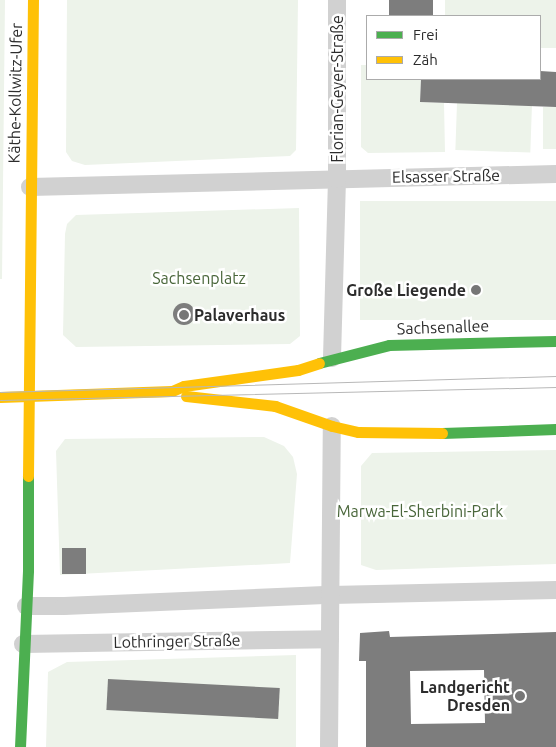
<!DOCTYPE html>
<html>
<head>
<meta charset="utf-8">
<style>
	body { margin:0 }
	#map { position:relative; width:556px; height:747px; overflow:hidden; background:#fff; font-family:Ubuntu,sans-serif }
	div>[style] { position:absolute }
	.green>* { inset:0; background:#edf3ea; transform-origin:0 0 }
	.building>* { inset:0; background:#7d7d7d; transform-origin:0 0 }
	.round { border-radius:50% }
	.street>* { height:18px; margin:-9px; padding:0 9px; transform-origin:9px; border-radius:9px; background:#d1d1d1 }
	.fast>* { height:11px; margin:-5.5px; padding:0 5.5px; transform-origin:5.5px; border-radius:5.5px; background:#4caf50 }
	.slow>* { height:11px; margin:-5.5px; padding:0 5.5px; transform-origin:5.5px; border-radius:5.5px; background:#ffc107 }
	.tram>* { height:1px; margin:-0.5px; padding:0 0.5px; transform-origin:0.5px; border-radius:0.5px; background:#b8b8b8 }
	.dots>* { width:14px; height:14px; translate:-50% -50%; box-sizing:border-box; border:2px solid #fff; border-radius:50% }
	span { translate:-50% -50%; white-space:nowrap; text-align:center; line-height:1.15; -webkit-text-stroke:5px #fff; paint-order:stroke }
	.street-label { font-size:16px; color:#2c2c2c }
	.park-label { font-size:16px; color:#49663a }
	.poi-label { font-size:16px; color:#2c2c2c; font-weight:700 }
	.right { translate:-100% -50%; text-align:right }
	.left { translate:0 -50%; text-align:left }
	.legend { position:absolute; left:366px; top:15px; width:175px; height:65px; box-sizing:border-box; background:#fff; border:1px solid #ababab; margin:0; padding:6px 9px; list-style:none; font-size:15px; color:#2c2c2c }
	.legend li { display:flex; align-items:center; gap:10px; height:25px }
	.legend b { width:25px; border:1px solid #ababab }
</style>
</head>
<body>
<div id="map">
	<div class="green">
		<i style="clip-path:polygon(0 0,5px 0,2px 279px,0 279px)"></i>
		<i style="clip-path:polygon(67px 0,298px 0,296px 150px,290px 156px,85px 165px,72px 161px,66px 152px)"></i>
		<i style="clip-path:polygon(445px 0,556px 0,556px 48px,540px 48px,540px 16px,445px 16px)"></i>
		<i style="clip-path:polygon(361px 65px,367px 65px,367px 79px,421px 79px,420px 102px,444px 103px,445px 152px,368px 153px,361px 147px)"></i>
		<i style="left:457px;top:103px;width:75px;height:47px;rotate:2deg"></i>
		<i style="left:543px;top:107px;width:13px;height:42px"></i>
		<i style="left:556px;top:201px;width:119px;height:196px;rotate:90deg"></i>
		<i style="clip-path:polygon(299px 208px,300px 336px,290px 344px,76px 347px,63px 335px,65px 234px,67px 224px,76px 215px)"></i>
		<i style="clip-path:polygon(264px 437px,284px 446px,293px 457px,297px 474px,290px 563px,60px 575px,56px 451px,65px 439px)"></i>
		<i style="clip-path:polygon(556px 450px,556px 564px,376px 570px,361px 565px,361px 466px,372px 453px)"></i>
		<i style="clip-path:polygon(296px 655px,296px 747px,46px 747px,48px 672px,67px 662px)"></i>
	</div>
	<div class="building">
		<i style="left:389px;top:0;width:44px;height:16px"></i>
		<i style="clip-path:polygon(540px 71px,556px 72px,556px 107px,420px 102px,421px 79px,540px 79px)"></i>
		<i class="round" style="left:173px;top:303px;width:22px;height:22px"></i>
		<i style="left:62px;top:548px;width:24px;height:26px"></i>
		<i style="clip-path:polygon(evenodd,389px 631px,390px 637px,556px 632px,556px 747px,366px 747px,366px 661px,359px 661px,360px 633px,389px 631px,484px 670px,485px 723px,411px 724px,410px 671px,484px 670px)"></i>
		<i style="left:108px;top:679px;width:172px;height:31px;rotate:3deg"></i>
	</div>
	<div class="street">
		<i style="left:30px;top:187px;width:526px;rotate:-1.42deg"></i>
		<i style="left:332px;top:358px;width:179px;rotate:-88.4deg"></i>
		<i style="left:337px;top:179px;width:179px;rotate:-90deg"></i>
		<i style="left:26px;top:606px;width:38px"></i>
		<i style="left:64px;top:606px;width:267px;rotate:-2.4deg"></i>
		<i style="left:331px;top:595px;width:225px;rotate:-1.3deg"></i>
		<i style="left:23px;top:644px;width:307px;rotate:-0.9deg"></i>
		<i style="left:329px;top:747px;width:321px;rotate:-89.5deg"></i>
	</div>
	<div class="fast">
		<i style="left:319px;top:363px;width:72px;rotate:-14.4deg"></i>
		<i style="left:389px;top:345px;width:167px;rotate:-1.4deg"></i>
		<i style="left:442px;top:433px;width:114px;rotate:-2deg"></i>
		<i style="left:20px;top:747px;width:177px;rotate:-87.4deg"></i>
		<i style="left:28px;top:570px;width:94px;rotate:-90deg"></i>
	</div>
	<div class="slow">
		<i style="left:186px;top:396px;width:90px;rotate:6.4deg"></i>
		<i style="left:275px;top:406px;width:60px;rotate:19.3deg"></i>
		<i style="left:332px;top:426px;width:27px;rotate:13deg"></i>
		<i style="left:358px;top:432px;width:84px;rotate:0.7deg"></i>
		<i style="left:0;top:397px;width:172px;rotate:-2deg"></i>
		<i style="left:172px;top:391px;width:13px;rotate:-23deg"></i>
		<i style="left:184px;top:386px;width:115px;rotate:-8deg"></i>
		<i style="left:298px;top:370px;width:22px;rotate:-18deg"></i>
		<i style="left:28px;top:476px;width:476px;rotate:-89.4deg"></i>
	</div>
	<div class="tram">
		<i style="left:0;top:392px;width:556px;rotate:-1.65deg"></i>
		<i style="left:0;top:400px;width:556px;rotate:-1.34deg"></i>
	</div>
	<div class="dots">
		<i style="left:476px;top:290px;background:#767676"></i>
		<i style="left:184px;top:315px;background:#767676"></i>
		<i style="left:520px;top:696px;background:#767676"></i>
	</div>
	<div class="street-label">
		<span style="left:337px;top:89px;rotate:-90deg">Florian-Geyer-Straße</span>
		<span style="left:15px;top:93px;rotate:-89deg">Käthe-Kollwitz-Ufer</span>
		<span style="left:446px;top:176px;rotate:-1deg">Elsasser Straße</span>
		<span style="left:443px;top:327px;rotate:-2deg">Sachsenallee</span>
		<span style="left:177px;top:641px;rotate:-1deg">Lothringer Straße</span>
	</div>
	<div class="park-label">
		<span style="left:199px;top:278px">Sachsenplatz</span>
		<span style="left:420px;top:511px">Marwa-El-Sherbini-Park</span>
	</div>
	<div class="poi-label">
		<span class="right" style="left:466px;top:290px">Große Liegende</span>
		<span class="left" style="left:194px;top:315px">Palaverhaus</span>
		<span class="right" style="left:510px;top:696px">Landgericht<br>Dresden</span>
	</div>
	<ul class="legend">
	<li><b style="height:6px;background:#4caf50"></b>Frei</li>
	<li><b style="height:6px;background:#ffc107"></b>Zäh</li>
	</ul>
</div>
</body>
</html>
